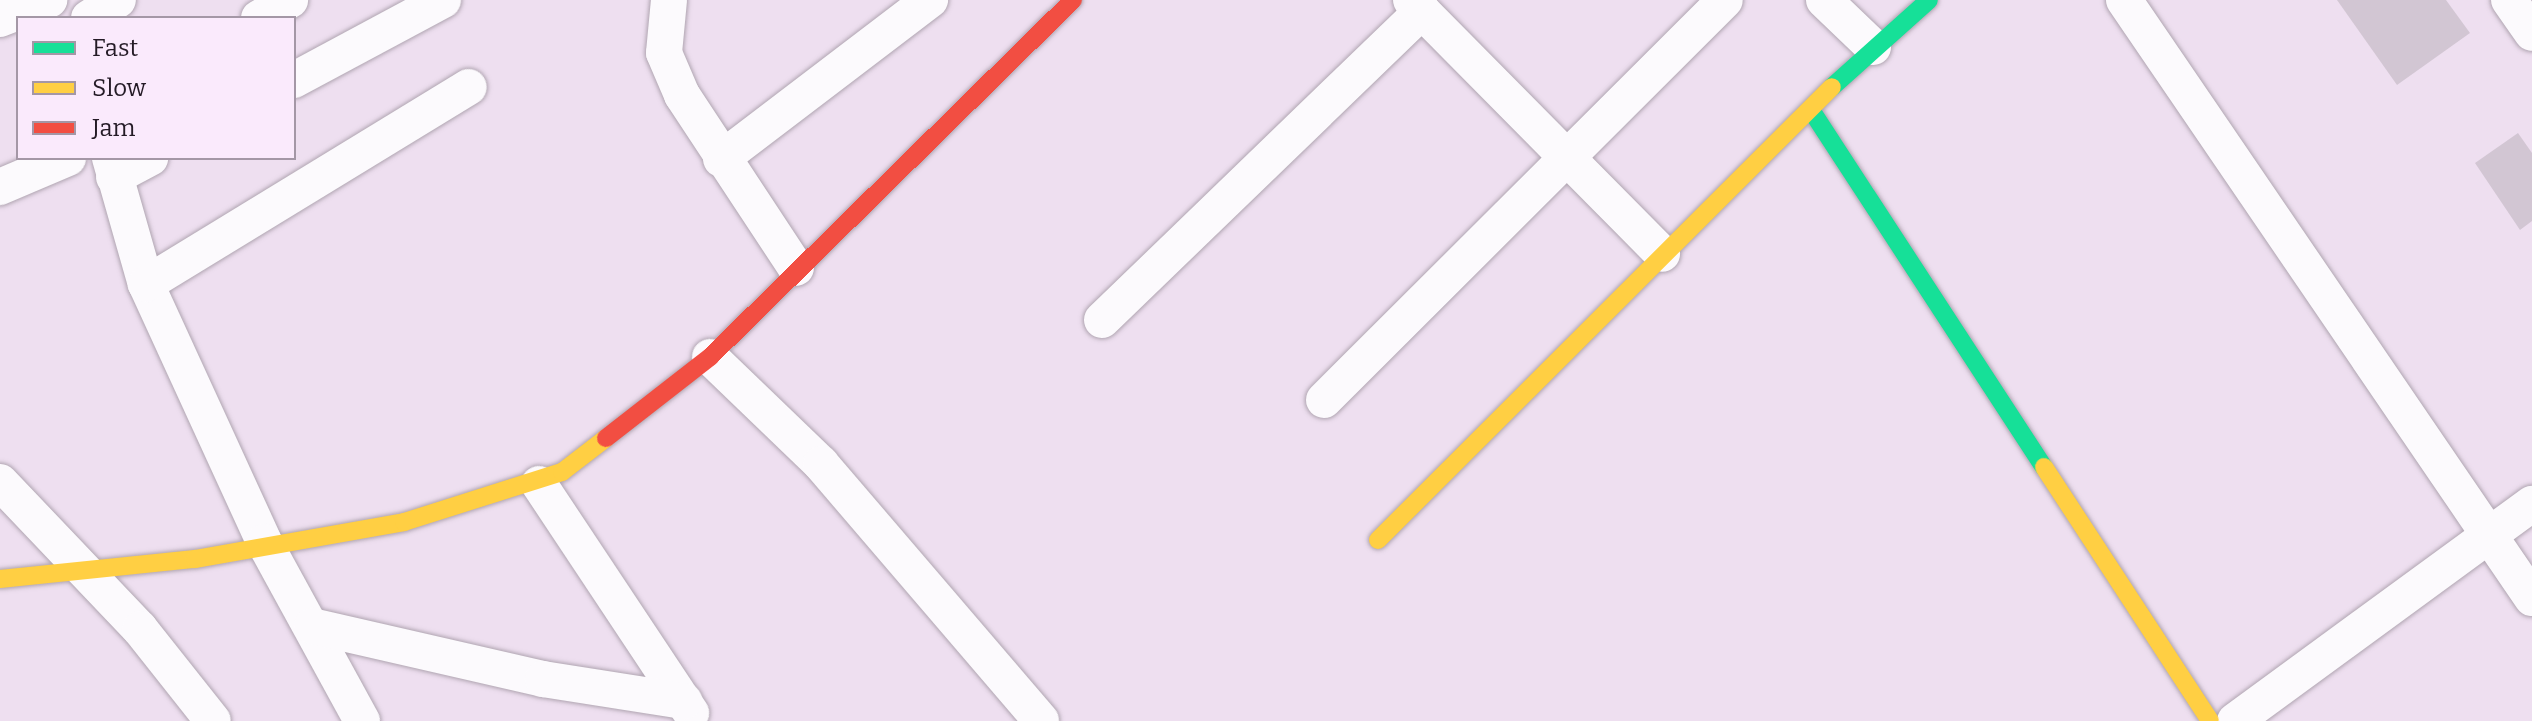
<!DOCTYPE html>
<html>
<head>
<meta charset="utf-8">
<style>
	body { margin:0 }
	#map { position:relative; width:2532px; height:721px; overflow:hidden; background:#eedff0; font-family:Bitter,serif }
	div>[style] { position:absolute }
	.building>* { inset:0; background:#d2c6d3 }
	.roads { filter:drop-shadow(0 0 2px #b0a5b1) drop-shadow(0 0 2px #b0a5b1) }
	.street>* { height:36px; margin:-18px; padding:0 18px; transform-origin:18px; border-radius:18px; background:#fcfafd }
	.fast>* { height:18px; margin:-9px; padding:0 9px; transform-origin:9px; border-radius:9px; background:#16e098 }
	.slow>* { height:18px; margin:-9px; padding:0 9px; transform-origin:9px; border-radius:9px; background:#ffcf43 }
	.jam>* { height:18px; margin:-9px; padding:0 9px; transform-origin:9px; border-radius:9px; background:#f24e42 }
	span { translate:-50% -50%; white-space:nowrap; text-align:center; line-height:1.15; -webkit-text-stroke:6px #faeafc; paint-order:stroke }
	.legend { position:absolute; left:16px; top:16px; width:280px; height:144px; box-sizing:border-box; background:#faeafc; border:2px solid #a497a6; margin:0; padding:10px 14px; list-style:none; font-size:24px; color:#241b26 }
	.legend li { display:flex; align-items:center; gap:16px; height:40px }
	.legend b { width:40px; border:2px solid #a497a6 }
</style>
</head>
<body>
<div id="map">
	<div class="building">
		<i style="clip-path:polygon(2337px 0,2446px 0,2470px 33px,2397px 85px)"></i>
		<i style="clip-path:polygon(2518px 133px,2532px 153px,2532px 221px,2520px 230px,2475px 163px)"></i>
	</div>
	<div class="roads">
		<div class="street">
			<i style="left:669px;top:0;width:53px;rotate:95.4deg"></i>
			<i style="left:664px;top:53px;width:46px;rotate:66.8deg"></i>
			<i style="left:682px;top:95px;width:207px;rotate:56.6deg"></i>
			<i style="left:1411px;top:0;width:357px;rotate:45.3deg"></i>
			<i style="left:1824px;top:0;width:68px;rotate:43.8deg"></i>
			<i style="left:2124px;top:0;width:724px;rotate:55.7deg"></i>
			<i style="left:2509px;top:0;width:40px;rotate:55.1deg"></i>
			<i style="left:89px;top:18px;width:34px;rotate:-32deg"></i>
			<i style="left:259px;top:18px;width:36px;rotate:-30deg"></i>
			<i style="left:0;top:19px;width:53px;rotate:-21.2deg"></i>
			<i style="left:294px;top:80px;width:169px;rotate:-28.2deg"></i>
			<i style="left:110px;top:158px;width:131px;rotate:74.1deg"></i>
			<i style="left:146px;top:284px;width:284px;rotate:65.4deg"></i>
			<i style="left:264px;top:542px;width:204px;rotate:61.3deg"></i>
			<i style="left:721px;top:159px;width:263px;rotate:-37.3deg"></i>
			<i style="left:114px;top:177px;width:41px;rotate:-27.8deg"></i>
			<i style="left:0;top:187px;width:74px;rotate:-23.1deg"></i>
			<i style="left:146px;top:284px;width:378px;rotate:-31.4deg"></i>
			<i style="left:1102px;top:320px;width:445px;rotate:-44deg"></i>
			<i style="left:710px;top:357px;width:154px;rotate:43.9deg"></i>
			<i style="left:821px;top:464px;width:338px;rotate:49.4deg"></i>
			<i style="left:1324px;top:400px;width:566px;rotate:-44.93deg"></i>
			<i style="left:0;top:482px;width:203px;rotate:46.4deg"></i>
			<i style="left:140px;top:629px;width:117px;rotate:51.6deg"></i>
			<i style="left:539px;top:484px;width:275px;rotate:56.4deg"></i>
			<i style="left:312px;top:626px;width:237px;rotate:12.9deg"></i>
			<i style="left:543px;top:679px;width:143px;rotate:8.9deg"></i>
			<i style="left:2235px;top:721px;width:368px;rotate:-36.2deg"></i>
		</div>
		<div class="fast">
			<i style="left:1832px;top:87px;width:130px;rotate:-41.9deg"></i>
			<i style="left:1813px;top:113px;width:423px;rotate:56.9deg"></i>
		</div>
		<div class="slow">
			<i style="left:2044px;top:467px;width:303px;rotate:56.8deg"></i>
			<i style="left:1378px;top:540px;width:641px;rotate:-44.94deg"></i>
			<i style="left:0;top:579px;width:196px;rotate:-5.9deg"></i>
			<i style="left:195px;top:559px;width:212px;rotate:-10deg"></i>
			<i style="left:404px;top:522px;width:166px;rotate:-17.6deg"></i>
			<i style="left:562px;top:472px;width:56px;rotate:-37.7deg"></i>
		</div>
		<div class="jam">
			<i style="left:606px;top:438px;width:132px;rotate:-37.9deg"></i>
			<i style="left:710px;top:357px;width:509px;rotate:-44.52deg"></i>
		</div>
	</div>
	<ul class="legend">
	<li><b style="height:10px;background:#16e098"></b>Fast</li>
	<li><b style="height:10px;background:#ffcf43"></b>Slow</li>
	<li><b style="height:10px;background:#f24e42"></b>Jam</li>
	</ul>
</div>
</body>
</html>
